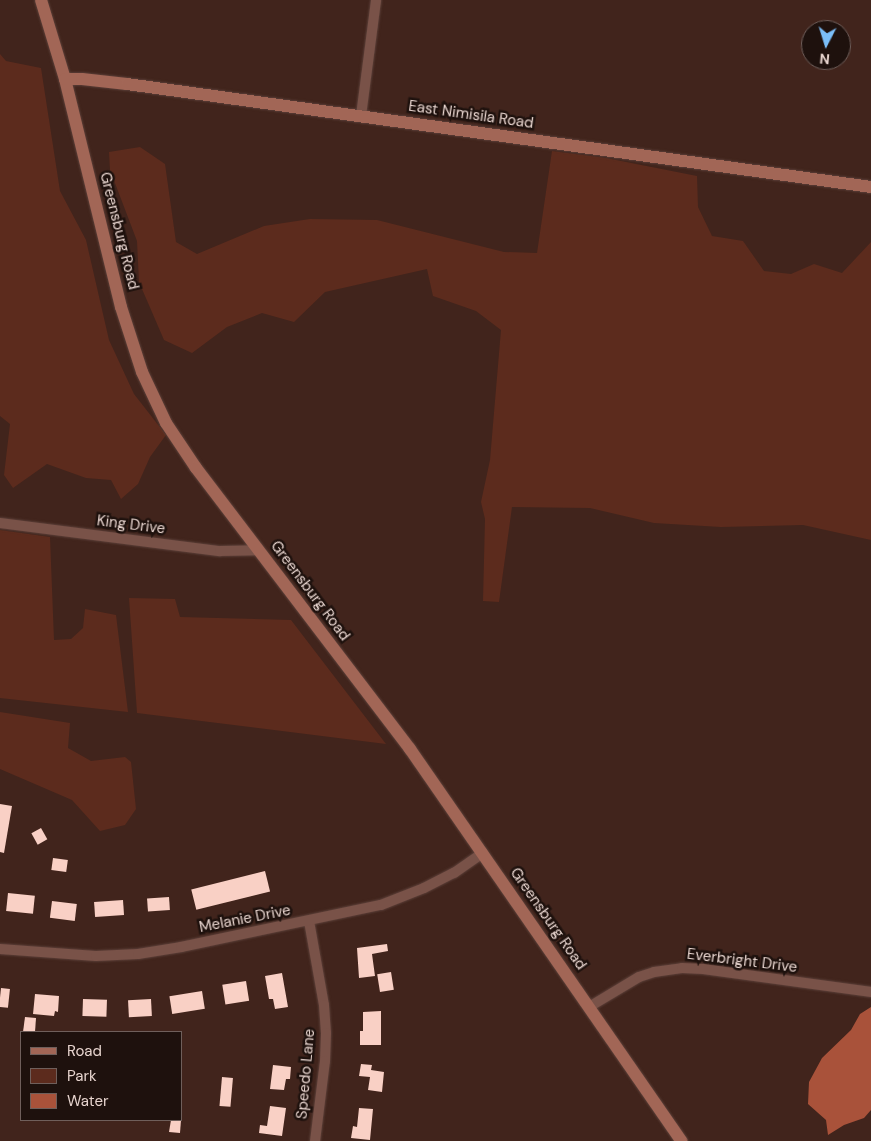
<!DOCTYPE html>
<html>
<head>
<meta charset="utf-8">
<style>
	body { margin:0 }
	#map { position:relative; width:871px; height:1141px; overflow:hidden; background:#41241c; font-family:"DM Sans",sans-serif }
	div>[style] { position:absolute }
	.green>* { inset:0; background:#5c2b1d }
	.water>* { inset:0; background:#a9523a }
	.building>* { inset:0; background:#f9d0c5; transform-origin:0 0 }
	.roads { filter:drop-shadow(0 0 1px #5c4039) drop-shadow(0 0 1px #5c4039) }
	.street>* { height:10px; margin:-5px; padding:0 5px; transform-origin:5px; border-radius:5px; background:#795248 }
	.secondary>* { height:12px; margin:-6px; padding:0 6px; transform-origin:6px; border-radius:6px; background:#a26656 }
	span { translate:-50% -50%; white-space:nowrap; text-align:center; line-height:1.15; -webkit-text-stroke:5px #1e110d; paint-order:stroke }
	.street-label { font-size:15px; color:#e8d5cf }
	.legend { position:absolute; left:20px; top:1031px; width:162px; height:90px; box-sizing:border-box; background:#1e110d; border:1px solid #6f5f5b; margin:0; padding:6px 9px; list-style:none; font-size:15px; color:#e8d5cf }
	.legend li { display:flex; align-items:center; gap:10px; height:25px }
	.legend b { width:25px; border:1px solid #6f5f5b }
	.north { position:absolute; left:801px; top:20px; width:50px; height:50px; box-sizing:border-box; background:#1e110d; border:1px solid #6f5f5b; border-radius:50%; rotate:185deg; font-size:14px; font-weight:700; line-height:20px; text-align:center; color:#e8d5cf }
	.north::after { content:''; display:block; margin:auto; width:18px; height:22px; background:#7bbef8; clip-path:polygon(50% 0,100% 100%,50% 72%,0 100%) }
</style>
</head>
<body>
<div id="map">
	<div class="green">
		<i style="clip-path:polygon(0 54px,6px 61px,41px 68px,60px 191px,86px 240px,109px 340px,134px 394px,166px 435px,150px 457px,138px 484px,121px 499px,111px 480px,86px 478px,47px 464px,13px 488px,4px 475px,10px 424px,0 416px)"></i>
		<i style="clip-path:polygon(140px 147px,165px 164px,176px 242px,197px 254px,264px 226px,310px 219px,377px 220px,504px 252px,537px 253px,552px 151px,606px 158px,697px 176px,698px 207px,712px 236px,743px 241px,764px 271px,791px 274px,814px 264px,842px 273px,871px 242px,871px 540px,803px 525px,721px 527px,654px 523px,590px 508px,512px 507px,499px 602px,483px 601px,485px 519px,481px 502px,490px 460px,501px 330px,476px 311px,433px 296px,427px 269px,325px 292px,294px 322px,262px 313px,227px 327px,192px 353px,164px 340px,139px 282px,137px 241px,110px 170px,109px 152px)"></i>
		<i style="clip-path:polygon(0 530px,50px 537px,54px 640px,71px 639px,83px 628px,85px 609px,116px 615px,128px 712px,0 698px)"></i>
		<i style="clip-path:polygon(129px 598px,175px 599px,180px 617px,291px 620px,386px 744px,137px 713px)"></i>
		<i style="clip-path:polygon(0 712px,70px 723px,68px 748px,91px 761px,125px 757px,131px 762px,136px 809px,125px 825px,100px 831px,72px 800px,0 769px)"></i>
	</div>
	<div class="water">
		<i style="clip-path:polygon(871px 1007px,871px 1110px,864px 1118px,844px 1125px,828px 1135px,826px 1120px,808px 1104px,809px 1082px,822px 1058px,851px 1030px,860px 1014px)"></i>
	</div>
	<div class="building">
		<i style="clip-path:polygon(0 804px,12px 806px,4px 853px,0 852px)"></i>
		<i style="left:41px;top:828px;width:13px;height:11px;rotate:61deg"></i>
		<i style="left:53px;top:858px;width:15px;height:12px;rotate:8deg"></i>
		<i style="left:265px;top:871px;width:21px;height:76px;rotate:76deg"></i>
		<i style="left:8px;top:893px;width:27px;height:18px;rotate:6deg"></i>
		<i style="left:169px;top:897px;width:13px;height:22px;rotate:86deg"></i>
		<i style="left:123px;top:900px;width:15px;height:29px;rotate:86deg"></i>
		<i style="left:52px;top:901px;width:25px;height:17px;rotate:7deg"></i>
		<i style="clip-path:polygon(387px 944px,388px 951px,372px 954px,375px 976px,359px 978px,357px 948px)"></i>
		<i style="left:391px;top:972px;width:18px;height:14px;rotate:81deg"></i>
		<i style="clip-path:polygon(282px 973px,288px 1007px,275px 1009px,273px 999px,269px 999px,265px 976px)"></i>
		<i style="left:246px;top:981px;width:20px;height:24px;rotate:81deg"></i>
		<i style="left:1px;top:988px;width:9px;height:19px;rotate:6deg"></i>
		<i style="left:202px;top:991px;width:18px;height:33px;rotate:81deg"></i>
		<i style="clip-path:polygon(35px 994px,59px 996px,58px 1012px,55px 1011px,54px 1016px,33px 1014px)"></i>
		<i style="left:83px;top:999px;width:24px;height:17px;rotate:2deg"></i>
		<i style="left:151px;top:999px;width:17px;height:23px;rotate:87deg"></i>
		<i style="clip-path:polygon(381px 1011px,381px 1045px,360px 1045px,360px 1031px,363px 1031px,363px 1012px)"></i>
		<i style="clip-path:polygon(25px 1017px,36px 1018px,35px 1032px,23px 1032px)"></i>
		<i style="clip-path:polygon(361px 1064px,372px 1065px,371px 1070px,384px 1072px,382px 1092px,368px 1090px,370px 1077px,359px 1076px)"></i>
		<i style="clip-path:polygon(273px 1065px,291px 1067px,290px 1079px,286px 1079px,284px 1090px,270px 1089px)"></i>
		<i style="left:222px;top:1077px;width:11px;height:29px;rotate:5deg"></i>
		<i style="clip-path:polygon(270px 1106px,286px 1108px,282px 1136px,259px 1133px,260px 1125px,267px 1126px)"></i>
		<i style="clip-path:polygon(359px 1108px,373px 1109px,370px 1140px,351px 1138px,353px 1126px,357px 1127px)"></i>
		<i style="clip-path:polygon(171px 1120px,181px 1120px,180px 1133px,169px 1132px)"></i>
	</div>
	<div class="roads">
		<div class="street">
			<i style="left:361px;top:116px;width:117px;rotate:-82.6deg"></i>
			<i style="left:0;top:523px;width:222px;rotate:7.3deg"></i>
			<i style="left:220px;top:551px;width:39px;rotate:-1deg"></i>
			<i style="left:309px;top:921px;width:85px;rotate:79.9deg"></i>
			<i style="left:324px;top:1005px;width:28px;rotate:86deg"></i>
			<i style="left:326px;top:1033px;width:28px;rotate:92deg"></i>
			<i style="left:325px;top:1061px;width:81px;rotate:97.1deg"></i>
			<i style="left:0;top:949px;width:96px;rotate:4.2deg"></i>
			<i style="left:96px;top:956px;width:42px;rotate:-2.7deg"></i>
			<i style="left:138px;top:954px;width:44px;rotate:-9.2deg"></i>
			<i style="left:181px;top:947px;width:204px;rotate:-11.9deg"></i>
			<i style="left:381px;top:905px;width:46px;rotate:-21.6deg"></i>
			<i style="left:424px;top:888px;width:34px;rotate:-27deg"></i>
			<i style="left:454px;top:873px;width:35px;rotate:-35deg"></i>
			<i style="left:589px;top:1007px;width:58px;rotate:-31deg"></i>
			<i style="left:639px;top:977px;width:16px;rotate:-18deg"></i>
			<i style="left:654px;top:972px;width:28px;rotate:-8deg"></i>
			<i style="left:682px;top:968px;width:21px;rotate:3deg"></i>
			<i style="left:703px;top:969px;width:170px;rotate:7.8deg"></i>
		</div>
		<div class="secondary">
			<i style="left:41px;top:0;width:83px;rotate:73.1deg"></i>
			<i style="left:65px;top:79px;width:235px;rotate:76.2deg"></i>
			<i style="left:121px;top:307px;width:68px;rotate:72.1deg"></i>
			<i style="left:142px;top:372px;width:56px;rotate:64.8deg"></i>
			<i style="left:166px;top:423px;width:54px;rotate:56.3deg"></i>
			<i style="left:196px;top:468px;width:353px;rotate:52.7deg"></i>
			<i style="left:410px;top:749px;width:477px;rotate:55.3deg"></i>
			<i style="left:65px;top:79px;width:17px"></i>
			<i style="left:82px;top:79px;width:45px;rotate:6.3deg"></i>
			<i style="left:127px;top:84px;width:751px;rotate:7.88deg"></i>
		</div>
	</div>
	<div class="street-label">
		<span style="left:471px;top:115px;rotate:8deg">East Nimisila Road</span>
		<span style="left:119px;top:231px;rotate:76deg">Greensburg Road</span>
		<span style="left:131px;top:525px;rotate:7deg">King Drive</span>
		<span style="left:310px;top:591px;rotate:53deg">Greensburg Road</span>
		<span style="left:245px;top:919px;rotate:-11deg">Melanie Drive</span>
		<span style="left:548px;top:919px;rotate:55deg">Greensburg Road</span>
		<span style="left:742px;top:961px;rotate:7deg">Everbright Drive</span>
		<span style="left:306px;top:1074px;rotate:-85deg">Speedo Lane</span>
	</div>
	<ul class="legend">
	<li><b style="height:6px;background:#a26656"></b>Road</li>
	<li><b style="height:14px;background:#5c2b1d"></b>Park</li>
	<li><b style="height:14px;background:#a9523a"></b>Water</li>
	</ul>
	<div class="north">N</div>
</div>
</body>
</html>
